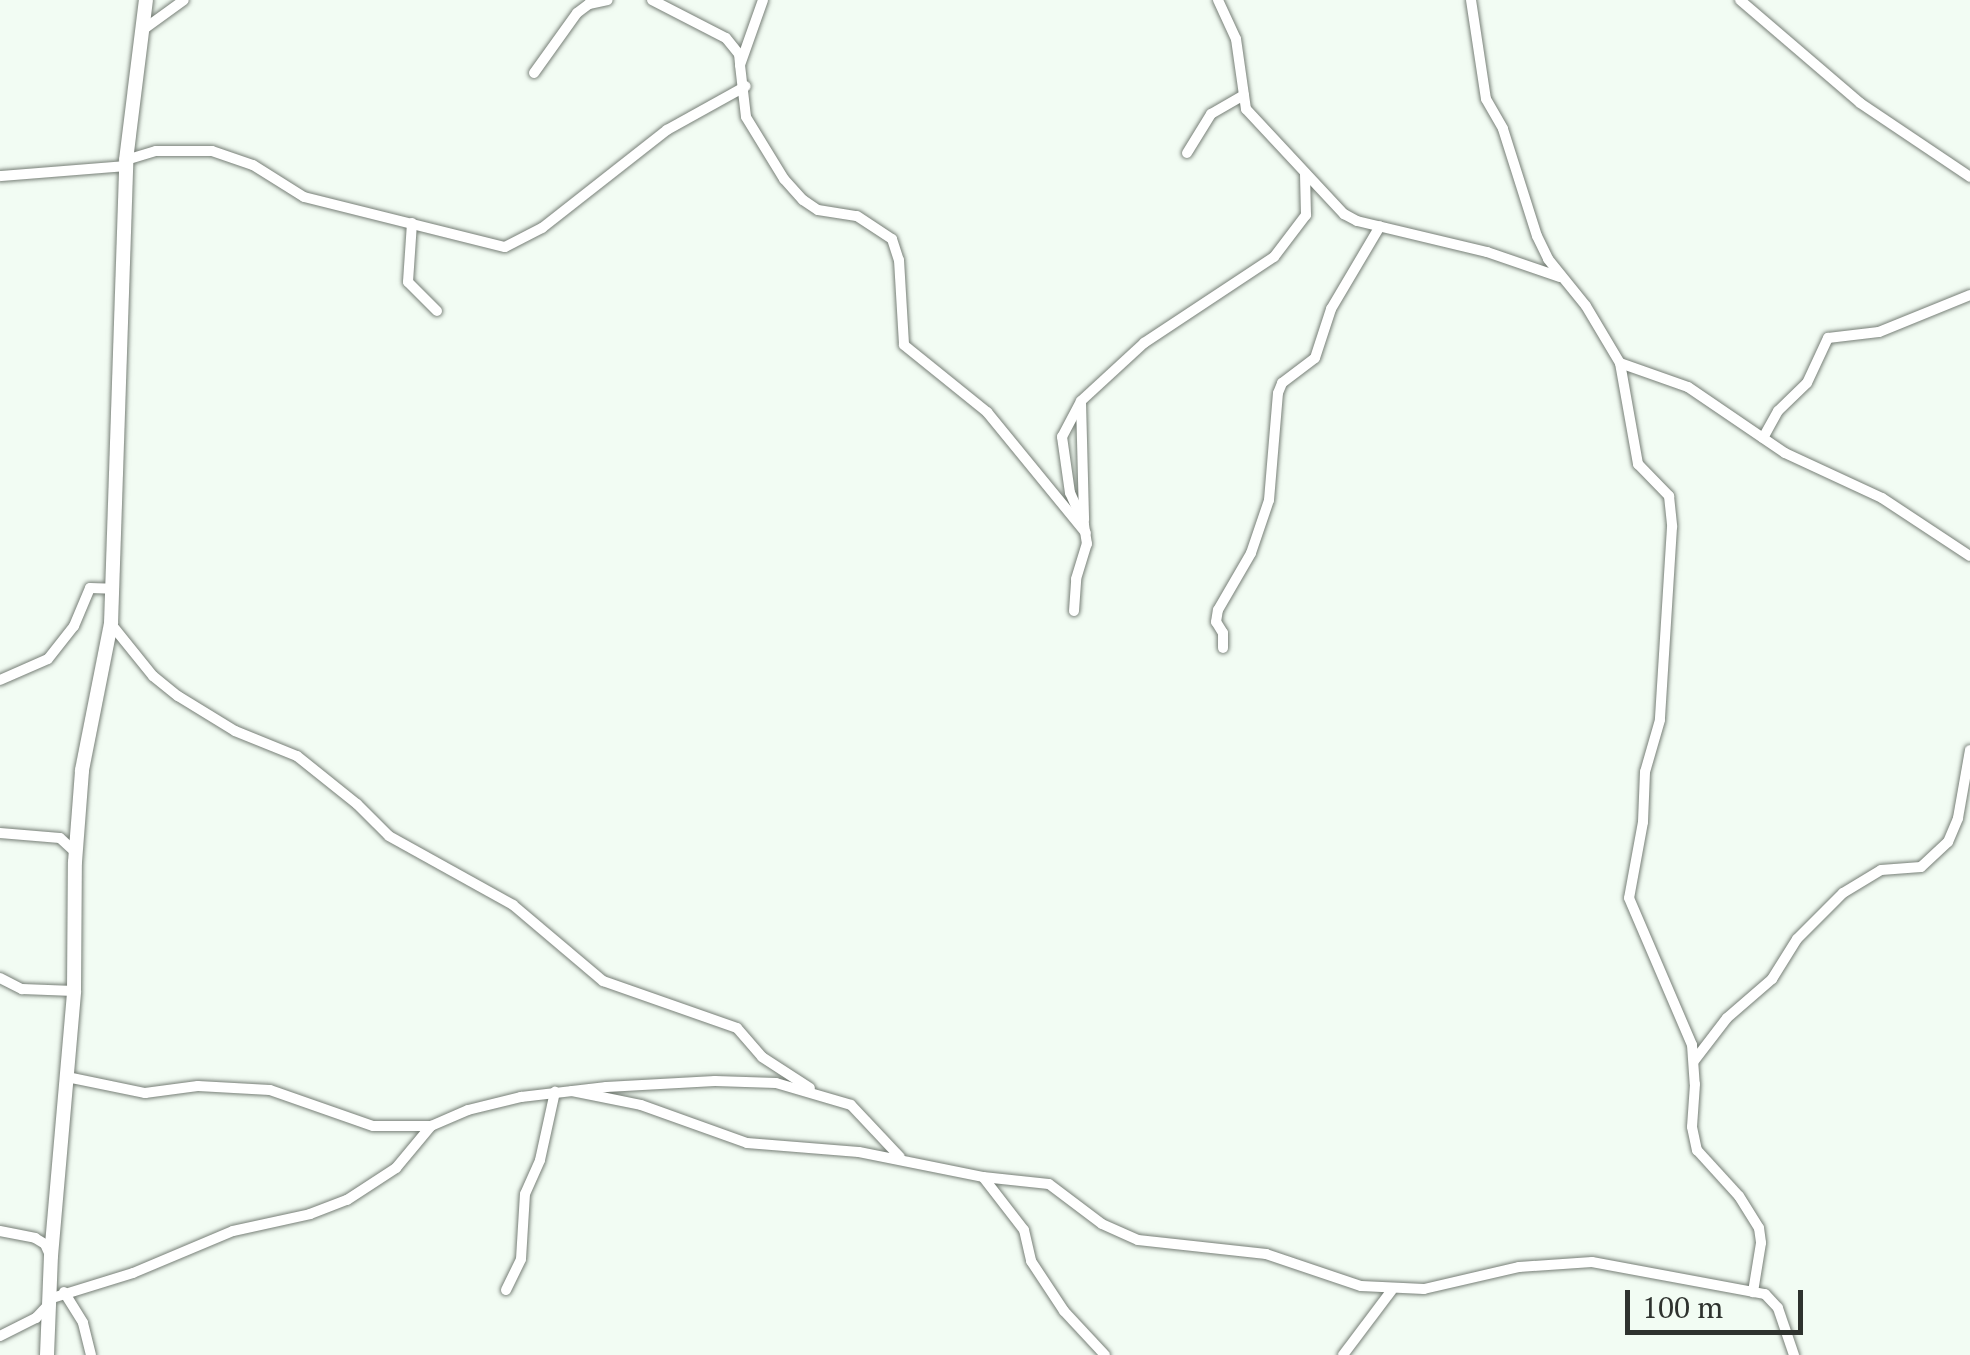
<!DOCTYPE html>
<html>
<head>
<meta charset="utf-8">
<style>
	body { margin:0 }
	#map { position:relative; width:1970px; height:1355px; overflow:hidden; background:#f2fcf3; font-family:"PT Serif",serif }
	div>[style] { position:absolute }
	.roads { filter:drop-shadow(0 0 2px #777f77) drop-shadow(0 0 2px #777f77) }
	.minor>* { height:10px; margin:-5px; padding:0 5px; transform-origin:5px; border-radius:5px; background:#fff }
	.tertiary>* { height:14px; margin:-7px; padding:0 7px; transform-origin:7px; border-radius:7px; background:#fff }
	span { translate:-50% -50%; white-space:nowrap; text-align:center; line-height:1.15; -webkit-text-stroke:9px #f2fcf3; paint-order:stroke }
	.scale { position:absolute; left:1625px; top:1290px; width:178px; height:45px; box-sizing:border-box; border:5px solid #2e322e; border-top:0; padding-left:12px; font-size:30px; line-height:35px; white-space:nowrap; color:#2e322e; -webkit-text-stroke:8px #f2fcf3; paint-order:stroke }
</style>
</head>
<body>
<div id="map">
	<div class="roads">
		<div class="minor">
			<i style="left:652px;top:0;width:83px;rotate:27.2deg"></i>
			<i style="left:726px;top:38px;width:21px;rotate:51deg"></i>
			<i style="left:739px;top:54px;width:10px;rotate:84deg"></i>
			<i style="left:763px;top:0;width:69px;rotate:109.5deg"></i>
			<i style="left:740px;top:65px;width:52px;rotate:83.4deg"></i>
			<i style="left:746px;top:117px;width:73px;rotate:58.5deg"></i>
			<i style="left:784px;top:179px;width:28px;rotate:48deg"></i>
			<i style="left:803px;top:200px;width:18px;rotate:34deg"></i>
			<i style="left:818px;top:210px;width:39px;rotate:9deg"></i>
			<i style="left:857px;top:216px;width:42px;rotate:33.3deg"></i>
			<i style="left:892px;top:239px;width:22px;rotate:72deg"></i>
			<i style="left:899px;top:260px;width:85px;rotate:86.6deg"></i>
			<i style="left:904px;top:345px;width:107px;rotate:38.9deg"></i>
			<i style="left:987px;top:412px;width:156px;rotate:50.7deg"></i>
			<i style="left:1218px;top:0;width:43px;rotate:65.2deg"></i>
			<i style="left:1236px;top:39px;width:71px;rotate:81.9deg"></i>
			<i style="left:1246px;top:109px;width:144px;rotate:47deg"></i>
			<i style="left:1344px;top:214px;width:15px;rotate:28deg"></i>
			<i style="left:1357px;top:221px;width:134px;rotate:13.4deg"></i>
			<i style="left:1487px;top:252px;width:77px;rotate:18.9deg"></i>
			<i style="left:1471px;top:0;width:100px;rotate:81.4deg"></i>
			<i style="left:1486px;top:99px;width:34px;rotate:60deg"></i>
			<i style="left:1503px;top:129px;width:112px;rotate:72.4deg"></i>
			<i style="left:1537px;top:236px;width:25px;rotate:64deg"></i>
			<i style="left:1548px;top:259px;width:60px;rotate:51deg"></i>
			<i style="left:1586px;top:306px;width:66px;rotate:59.2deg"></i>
			<i style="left:1620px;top:363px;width:72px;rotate:19.4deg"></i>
			<i style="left:1688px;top:387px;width:117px;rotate:34.2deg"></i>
			<i style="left:1785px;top:453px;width:107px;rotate:24.9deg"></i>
			<i style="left:1882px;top:498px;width:105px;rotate:33.4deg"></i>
			<i style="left:1740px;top:0;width:158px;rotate:40.6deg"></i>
			<i style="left:1860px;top:103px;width:133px;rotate:33.9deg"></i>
			<i style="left:144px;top:29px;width:49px;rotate:-35.9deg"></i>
			<i style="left:534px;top:73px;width:74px;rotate:-54.4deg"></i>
			<i style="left:577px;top:13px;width:15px;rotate:-37deg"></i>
			<i style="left:589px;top:4px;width:19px;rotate:-12deg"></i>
			<i style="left:1187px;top:153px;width:46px;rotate:-58.4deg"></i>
			<i style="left:1211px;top:114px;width:38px;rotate:-30deg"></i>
			<i style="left:126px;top:160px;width:31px;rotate:-17deg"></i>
			<i style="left:156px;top:151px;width:56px"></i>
			<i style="left:212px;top:151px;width:43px;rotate:18.9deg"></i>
			<i style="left:253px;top:165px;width:60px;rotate:32.1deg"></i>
			<i style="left:304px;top:197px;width:207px;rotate:14deg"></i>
			<i style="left:505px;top:247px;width:42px;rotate:-27.2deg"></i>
			<i style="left:542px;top:228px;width:159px;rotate:-38.1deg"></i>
			<i style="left:667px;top:130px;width:90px;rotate:-29.1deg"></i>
			<i style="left:0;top:176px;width:128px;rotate:-4.5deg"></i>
			<i style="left:412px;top:223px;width:59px;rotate:93.9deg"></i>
			<i style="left:408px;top:282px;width:41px;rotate:45deg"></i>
			<i style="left:1620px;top:363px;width:103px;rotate:79.9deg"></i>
			<i style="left:1638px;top:464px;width:45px;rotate:45.9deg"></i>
			<i style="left:1669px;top:496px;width:31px;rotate:84deg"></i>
			<i style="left:1672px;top:527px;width:193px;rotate:93.6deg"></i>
			<i style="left:1660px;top:720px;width:54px;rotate:106.1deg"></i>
			<i style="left:1645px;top:772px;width:50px;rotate:92.3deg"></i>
			<i style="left:1643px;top:822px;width:77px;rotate:100.4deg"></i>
			<i style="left:1629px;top:898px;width:160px;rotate:66.8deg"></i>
			<i style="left:1692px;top:1045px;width:39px;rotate:86deg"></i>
			<i style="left:1695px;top:1084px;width:43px;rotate:94deg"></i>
			<i style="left:1692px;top:1127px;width:24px;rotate:78deg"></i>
			<i style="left:1697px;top:1150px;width:62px;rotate:47.6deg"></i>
			<i style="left:1739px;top:1196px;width:38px;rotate:58deg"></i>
			<i style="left:1759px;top:1228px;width:15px;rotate:82deg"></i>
			<i style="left:1761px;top:1243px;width:50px;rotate:99.3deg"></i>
			<i style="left:1081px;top:402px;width:118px;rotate:88.5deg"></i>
			<i style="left:1763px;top:438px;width:31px;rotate:-61deg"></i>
			<i style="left:1778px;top:411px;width:40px;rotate:-44deg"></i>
			<i style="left:1807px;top:383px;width:50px;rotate:-65deg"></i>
			<i style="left:1828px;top:338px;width:51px;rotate:-6.7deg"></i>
			<i style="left:1879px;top:332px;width:98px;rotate:-22.1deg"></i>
			<i style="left:1074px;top:611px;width:32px;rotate:-86deg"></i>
			<i style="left:1076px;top:579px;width:37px;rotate:-73deg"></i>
			<i style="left:1087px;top:544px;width:20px;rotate:-99deg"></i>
			<i style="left:1084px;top:524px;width:34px;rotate:-114deg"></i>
			<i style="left:1070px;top:493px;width:57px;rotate:-98.1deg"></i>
			<i style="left:1062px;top:437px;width:41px;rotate:-62.2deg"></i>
			<i style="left:1081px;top:401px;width:86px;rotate:-42.6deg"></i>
			<i style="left:1144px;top:343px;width:156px;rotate:-33.5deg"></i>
			<i style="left:1274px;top:257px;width:53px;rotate:-52.7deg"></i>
			<i style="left:1306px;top:215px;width:42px;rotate:-91.4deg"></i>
			<i style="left:111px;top:624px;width:67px;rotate:51.1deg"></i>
			<i style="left:153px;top:676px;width:32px;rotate:39deg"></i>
			<i style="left:178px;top:696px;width:67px;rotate:31.6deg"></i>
			<i style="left:235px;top:731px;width:67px;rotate:22deg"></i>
			<i style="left:297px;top:756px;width:77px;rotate:38.7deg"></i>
			<i style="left:357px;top:804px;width:45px;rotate:45deg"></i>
			<i style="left:389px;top:836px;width:142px;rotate:29.1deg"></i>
			<i style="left:513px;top:905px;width:118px;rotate:40.2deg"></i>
			<i style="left:603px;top:981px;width:142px;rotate:19.3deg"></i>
			<i style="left:737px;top:1028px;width:38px;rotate:49deg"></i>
			<i style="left:762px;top:1057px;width:57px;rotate:32.9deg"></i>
			<i style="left:1223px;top:648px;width:15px;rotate:-90deg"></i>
			<i style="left:1223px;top:633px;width:13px;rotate:-122deg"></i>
			<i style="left:1216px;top:622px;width:12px;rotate:-81deg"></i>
			<i style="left:1218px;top:610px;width:66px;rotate:-59.9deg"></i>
			<i style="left:1251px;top:553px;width:56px;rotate:-71.2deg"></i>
			<i style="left:1269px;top:500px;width:107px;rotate:-85.2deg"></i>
			<i style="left:1278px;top:393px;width:11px;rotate:-68deg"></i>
			<i style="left:1282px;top:383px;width:41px;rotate:-37.1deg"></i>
			<i style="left:1315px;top:358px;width:52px;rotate:-71.9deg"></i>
			<i style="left:1331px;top:309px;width:96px;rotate:-59.4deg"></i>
			<i style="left:0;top:680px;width:52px;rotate:-23.6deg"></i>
			<i style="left:48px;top:659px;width:42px;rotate:-51.8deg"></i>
			<i style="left:74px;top:626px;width:41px;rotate:-67.2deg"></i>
			<i style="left:90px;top:588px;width:23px;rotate:2deg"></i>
			<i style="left:0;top:833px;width:60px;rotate:4.8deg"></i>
			<i style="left:60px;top:838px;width:19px;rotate:43deg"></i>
			<i style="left:0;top:978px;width:25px;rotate:27deg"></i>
			<i style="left:22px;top:989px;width:52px;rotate:2.2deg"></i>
			<i style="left:1694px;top:1061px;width:54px;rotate:-52.5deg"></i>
			<i style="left:1727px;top:1018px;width:60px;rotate:-40.9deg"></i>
			<i style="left:1772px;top:979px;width:47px;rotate:-58deg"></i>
			<i style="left:1797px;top:939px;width:65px;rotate:-45deg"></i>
			<i style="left:1843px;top:893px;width:44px;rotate:-31.2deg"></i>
			<i style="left:1881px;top:870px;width:40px;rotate:-4.3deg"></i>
			<i style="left:1921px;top:867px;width:37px;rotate:-43deg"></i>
			<i style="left:1948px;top:842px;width:26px;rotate:-67deg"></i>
			<i style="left:1958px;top:818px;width:69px;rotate:-80deg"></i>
			<i style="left:67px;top:1077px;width:80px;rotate:11.6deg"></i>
			<i style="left:145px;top:1093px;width:53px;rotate:-7.5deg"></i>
			<i style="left:198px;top:1086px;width:72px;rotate:3.2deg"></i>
			<i style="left:270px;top:1090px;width:109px;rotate:19.3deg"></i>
			<i style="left:373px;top:1126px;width:58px"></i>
			<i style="left:572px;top:1091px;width:70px;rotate:11.5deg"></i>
			<i style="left:641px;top:1105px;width:113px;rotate:19.7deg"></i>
			<i style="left:747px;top:1143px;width:112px;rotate:4.6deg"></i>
			<i style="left:859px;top:1152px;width:126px;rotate:11.4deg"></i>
			<i style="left:983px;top:1177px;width:66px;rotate:6.1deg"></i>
			<i style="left:1049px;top:1184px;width:66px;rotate:37deg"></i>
			<i style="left:1102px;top:1224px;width:39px;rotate:24deg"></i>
			<i style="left:1138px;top:1240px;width:129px;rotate:6.2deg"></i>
			<i style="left:1266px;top:1254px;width:100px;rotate:18.6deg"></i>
			<i style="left:1361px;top:1286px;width:63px;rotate:2.7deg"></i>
			<i style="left:1424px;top:1289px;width:98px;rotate:-13deg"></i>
			<i style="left:1519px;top:1267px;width:73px;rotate:-3.9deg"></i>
			<i style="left:1592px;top:1262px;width:176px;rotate:10.5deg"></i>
			<i style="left:1765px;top:1294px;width:19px;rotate:47deg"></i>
			<i style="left:1778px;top:1308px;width:50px;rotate:71.2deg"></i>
			<i style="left:983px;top:1177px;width:67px;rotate:52.3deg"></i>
			<i style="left:1024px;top:1230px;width:32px;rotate:77deg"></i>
			<i style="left:1031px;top:1261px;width:60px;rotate:56.6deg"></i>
			<i style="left:1064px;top:1311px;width:60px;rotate:47deg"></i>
			<i style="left:0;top:1231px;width:36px;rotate:11deg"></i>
			<i style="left:35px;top:1238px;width:12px;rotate:31deg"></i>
			<i style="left:45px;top:1244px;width:12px;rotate:66deg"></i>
			<i style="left:506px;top:1290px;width:34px;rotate:-64deg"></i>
			<i style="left:521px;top:1259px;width:65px;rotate:-86.5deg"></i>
			<i style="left:525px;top:1194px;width:37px;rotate:-66deg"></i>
			<i style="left:540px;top:1160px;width:70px;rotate:-77.6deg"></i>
			<i style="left:64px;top:1292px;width:36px;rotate:58deg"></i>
			<i style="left:83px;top:1323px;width:33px;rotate:76deg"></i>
			<i style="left:49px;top:1299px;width:88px;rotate:-17.2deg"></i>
			<i style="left:133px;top:1273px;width:108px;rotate:-22.8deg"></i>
			<i style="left:233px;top:1231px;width:79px;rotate:-12.4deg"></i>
			<i style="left:310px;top:1214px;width:40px;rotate:-21deg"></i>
			<i style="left:347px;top:1200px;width:59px;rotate:-33.1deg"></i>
			<i style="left:396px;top:1168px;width:55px;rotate:-50.2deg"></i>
			<i style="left:431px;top:1126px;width:40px;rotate:-23.4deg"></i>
			<i style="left:468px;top:1110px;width:55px;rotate:-13.8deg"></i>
			<i style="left:521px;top:1097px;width:86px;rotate:-6.7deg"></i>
			<i style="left:606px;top:1087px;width:109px;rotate:-3.2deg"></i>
			<i style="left:715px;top:1081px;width:61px;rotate:1.9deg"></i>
			<i style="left:776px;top:1083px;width:78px;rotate:16.3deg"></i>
			<i style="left:851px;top:1105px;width:71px;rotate:46.7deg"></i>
			<i style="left:0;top:1336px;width:40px;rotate:-26.6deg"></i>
			<i style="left:36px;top:1318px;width:19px;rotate:-47deg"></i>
			<i style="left:1343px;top:1355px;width:81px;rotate:-53deg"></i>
		</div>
		<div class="tertiary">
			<i style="left:47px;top:1355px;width:99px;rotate:-87.7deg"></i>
			<i style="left:51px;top:1256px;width:266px;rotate:-85deg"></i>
			<i style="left:74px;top:991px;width:129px;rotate:-89.6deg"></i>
			<i style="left:75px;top:862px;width:92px;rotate:-85.6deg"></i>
			<i style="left:82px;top:770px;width:149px;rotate:-78.8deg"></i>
			<i style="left:111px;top:624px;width:464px;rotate:-88.1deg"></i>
			<i style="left:126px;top:160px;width:161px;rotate:-82.9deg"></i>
		</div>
	</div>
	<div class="scale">100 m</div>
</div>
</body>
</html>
